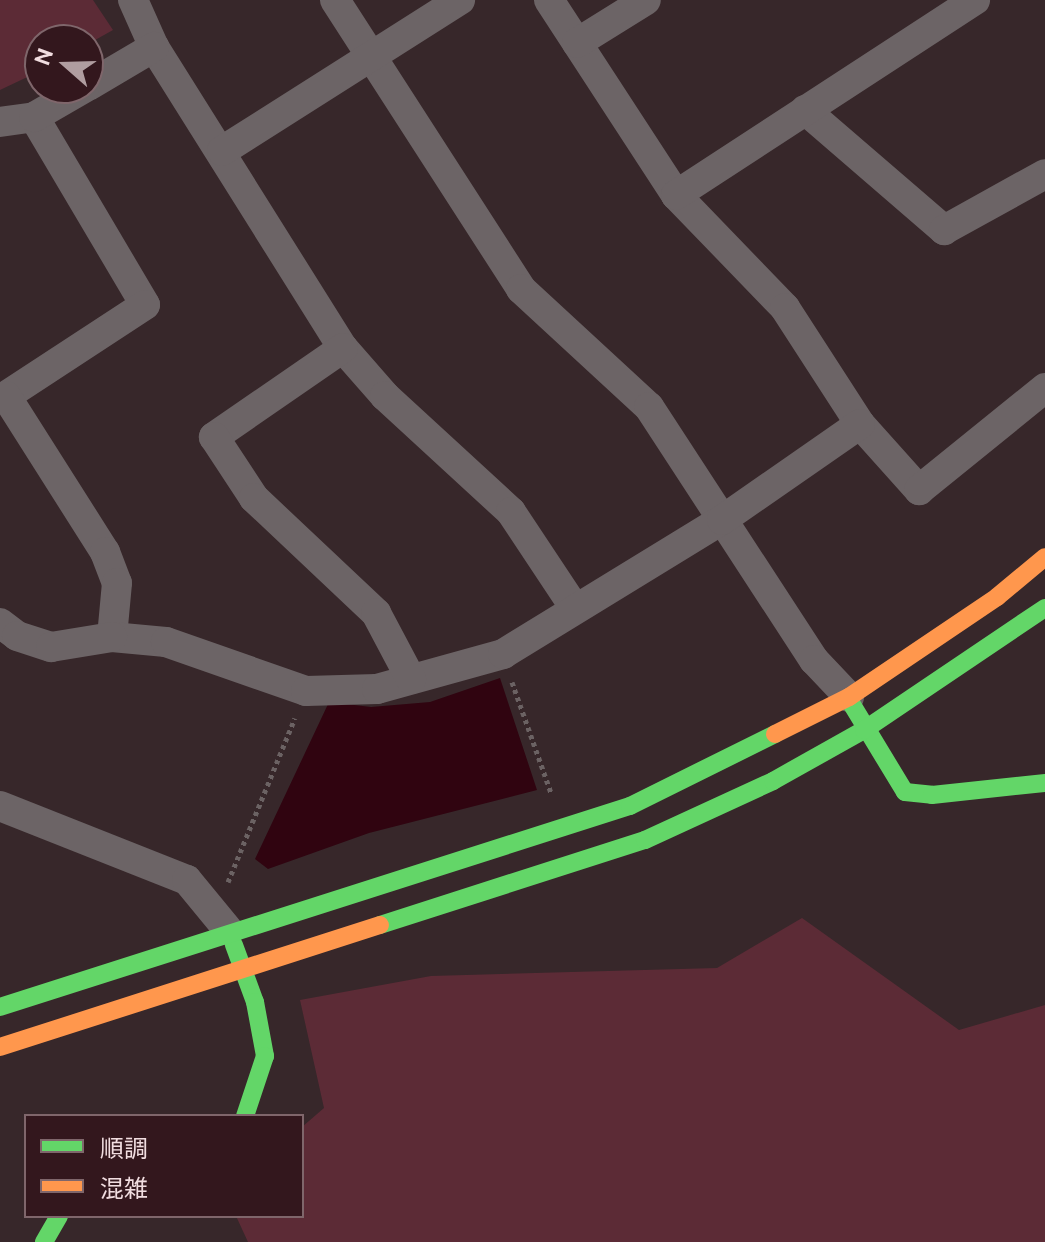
<!DOCTYPE html>
<html>
<head>
<meta charset="utf-8">
<style>
	body { margin:0 }
	#map { position:relative; width:1045px; height:1242px; overflow:hidden; background:#37272a; font-family:Ubuntu,"Noto Sans JP",sans-serif }
	div>[style] { position:absolute }
	.green>* { inset:0; background:#5c2b36 }
	.water>* { inset:0; background:#300410 }
	.path>* { height:5px; margin-top:-2.5px; transform-origin:0; background:repeating-linear-gradient(90deg,#6b6263 0 4px,transparent 0 8px) }
	.street>* { height:30px; margin:-15px; padding:0 15px; transform-origin:15px; border-radius:15px; background:#6c6466 }
	.fast>* { height:18px; margin:-9px; padding:0 9px; transform-origin:9px; border-radius:9px; background:#63d668 }
	.slow>* { height:18px; margin:-9px; padding:0 9px; transform-origin:9px; border-radius:9px; background:#ff974d }
	span { translate:-50% -50%; white-space:nowrap; text-align:center; line-height:1.15; -webkit-text-stroke:6px #33171d; paint-order:stroke }
	.legend { position:absolute; left:24px; top:1114px; width:280px; height:104px; box-sizing:border-box; background:#33171d; border:2px solid #7f666b; margin:0; padding:10px 14px; list-style:none; font-size:24px; color:#f1dde0 }
	.legend li { display:flex; align-items:center; gap:16px; height:40px }
	.legend b { width:40px; border:2px solid #7f666b }
	.north { position:absolute; left:24px; top:24px; width:80px; height:80px; box-sizing:border-box; background:#33171d; border:2px solid #7f666b; border-radius:50%; rotate:290deg; font-size:22px; font-weight:700; line-height:32px; text-align:center; color:#f1dde0 }
	.north::after { content:''; display:block; margin:auto; width:28px; height:36px; background:#b09da0; clip-path:polygon(50% 0,100% 100%,50% 72%,0 100%) }
</style>
</head>
<body>
<div id="map">
	<div class="green">
		<i style="clip-path:polygon(0 0,93px 0,113px 30px,88px 44px,40px 40px,40px 71px,0 90px)"></i>
		<i style="clip-path:polygon(802px 918px,959px 1030px,1045px 1005px,1045px 1242px,248px 1242px,236px 1216px,302px 1216px,302px 1127px,324px 1108px,300px 1000px,431px 976px,717px 968px)"></i>
	</div>
	<div class="water">
		<i style="clip-path:polygon(500px 678px,537px 790px,369px 833px,268px 869px,255px 859px,329px 702px,371px 707px,430px 702px)"></i>
	</div>
	<div class="path">
		<i style="left:512px;top:682px;width:118px;rotate:70.6deg"></i>
		<i style="left:228px;top:882px;width:177px;rotate:-67.8deg"></i>
	</div>
	<div class="street">
		<i style="left:133px;top:0;width:51px;rotate:65.9deg"></i>
		<i style="left:154px;top:47px;width:355px;rotate:57.9deg"></i>
		<i style="left:343px;top:348px;width:64px;rotate:48.8deg"></i>
		<i style="left:385px;top:396px;width:171px;rotate:42.6deg"></i>
		<i style="left:511px;top:512px;width:114px;rotate:56.4deg"></i>
		<i style="left:335px;top:0;width:344px;rotate:57.2deg"></i>
		<i style="left:521px;top:289px;width:174px;rotate:42.7deg"></i>
		<i style="left:649px;top:407px;width:302px;rotate:56.9deg"></i>
		<i style="left:814px;top:660px;width:51px;rotate:46.6deg"></i>
		<i style="left:549px;top:0;width:233px;rotate:56.9deg"></i>
		<i style="left:676px;top:195px;width:157px;rotate:46deg"></i>
		<i style="left:785px;top:308px;width:138px;rotate:57.1deg"></i>
		<i style="left:860px;top:424px;width:89px;rotate:48.2deg"></i>
		<i style="left:919px;top:490px;width:162px;rotate:-39deg"></i>
		<i style="left:577px;top:43px;width:81px;rotate:-31.9deg"></i>
		<i style="left:88px;top:86px;width:77px;rotate:-30.6deg"></i>
		<i style="left:805px;top:110px;width:184px;rotate:40.8deg"></i>
		<i style="left:944px;top:230px;width:115px;rotate:-29deg"></i>
		<i style="left:34px;top:117px;width:218px;rotate:59.4deg"></i>
		<i style="left:145px;top:305px;width:166px;rotate:146.8deg"></i>
		<i style="left:6px;top:396px;width:185px;rotate:57.6deg"></i>
		<i style="left:105px;top:552px;width:33px;rotate:69deg"></i>
		<i style="left:117px;top:583px;width:54px;rotate:95.3deg"></i>
		<i style="left:112px;top:637px;width:54px;rotate:5.3deg"></i>
		<i style="left:166px;top:642px;width:148px;rotate:19.3deg"></i>
		<i style="left:306px;top:691px;width:71px;rotate:-1.6deg"></i>
		<i style="left:377px;top:689px;width:131px;rotate:-15.5deg"></i>
		<i style="left:503px;top:654px;width:257px;rotate:-31.5deg"></i>
		<i style="left:722px;top:520px;width:168px;rotate:-34.8deg"></i>
		<i style="left:0;top:122px;width:34px;rotate:-8deg"></i>
		<i style="left:34px;top:117px;width:58px;rotate:-30.1deg"></i>
		<i style="left:222px;top:151px;width:282px;rotate:-32.4deg"></i>
		<i style="left:676px;top:195px;width:357px;rotate:-33.1deg"></i>
		<i style="left:343px;top:348px;width:157px;rotate:145.4deg"></i>
		<i style="left:214px;top:437px;width:73px;rotate:56.7deg"></i>
		<i style="left:254px;top:498px;width:168px;rotate:43.3deg"></i>
		<i style="left:376px;top:613px;width:75px;rotate:62.1deg"></i>
		<i style="left:0;top:623px;width:21px;rotate:37deg"></i>
		<i style="left:17px;top:636px;width:36px;rotate:18deg"></i>
		<i style="left:51px;top:647px;width:62px;rotate:-9.3deg"></i>
		<i style="left:0;top:806px;width:201px;rotate:21.6deg"></i>
		<i style="left:187px;top:880px;width:66px;rotate:50.5deg"></i>
	</div>
	<div class="fast">
		<i style="left:851px;top:703px;width:104px;rotate:58.8deg"></i>
		<i style="left:905px;top:792px;width:27px;rotate:6deg"></i>
		<i style="left:932px;top:795px;width:114px;rotate:-6.1deg"></i>
		<i style="left:380px;top:925px;width:278px;rotate:-17.8deg"></i>
		<i style="left:645px;top:840px;width:141px;rotate:-24.7deg"></i>
		<i style="left:773px;top:781px;width:104px;rotate:-29.3deg"></i>
		<i style="left:864px;top:730px;width:218px;rotate:-34deg"></i>
		<i style="left:234px;top:945px;width:61px;rotate:69.8deg"></i>
		<i style="left:255px;top:1002px;width:55px;rotate:79.5deg"></i>
		<i style="left:265px;top:1056px;width:63px;rotate:108.4deg"></i>
		<i style="left:0;top:1007px;width:661px;rotate:-17.7deg"></i>
		<i style="left:630px;top:806px;width:162px;rotate:-26.4deg"></i>
		<i style="left:44px;top:1242px;width:30px;rotate:-60deg"></i>
	</div>
	<div class="slow">
		<i style="left:775px;top:734px;width:83px;rotate:-26.6deg"></i>
		<i style="left:849px;top:697px;width:179px;rotate:-34deg"></i>
		<i style="left:997px;top:597px;width:62px;rotate:-39.8deg"></i>
		<i style="left:0;top:1047px;width:399px;rotate:-17.8deg"></i>
	</div>
	<ul class="legend">
	<li><b style="height:10px;background:#63d668"></b>順調</li>
	<li><b style="height:10px;background:#ff974d"></b>混雑</li>
	</ul>
	<div class="north">N</div>
</div>
</body>
</html>
